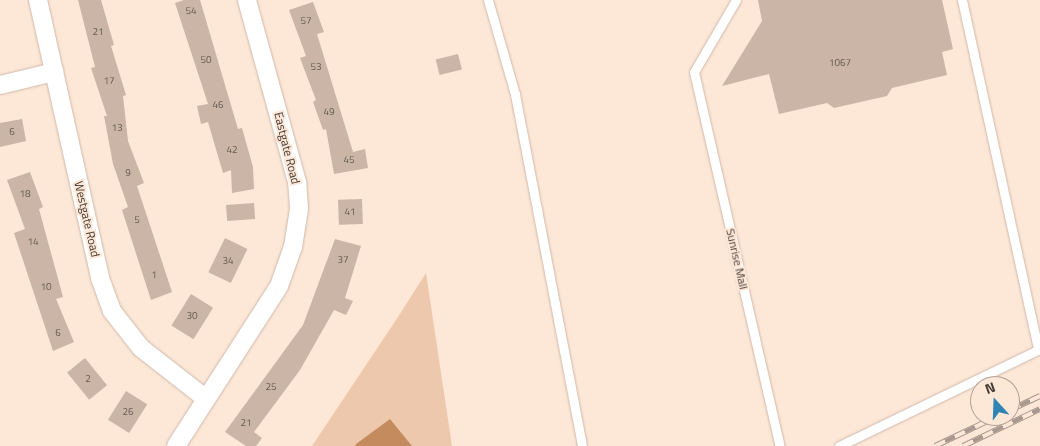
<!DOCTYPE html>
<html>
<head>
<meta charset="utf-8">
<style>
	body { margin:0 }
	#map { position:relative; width:1040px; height:446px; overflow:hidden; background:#fde7d7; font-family:"Titillium Web",sans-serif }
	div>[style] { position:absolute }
	.green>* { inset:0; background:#eec8ad }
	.water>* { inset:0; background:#c48b5f }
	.building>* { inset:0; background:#cab5a6; transform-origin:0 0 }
	.roads { filter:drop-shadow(0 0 1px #ceb9aa) drop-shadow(0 0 1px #ceb9aa) }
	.lane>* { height:9px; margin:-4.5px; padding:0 4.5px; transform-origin:4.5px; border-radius:4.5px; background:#fff }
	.street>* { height:18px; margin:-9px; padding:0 9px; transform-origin:9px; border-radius:9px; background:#fff }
	.rail>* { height:5.5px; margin-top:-2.75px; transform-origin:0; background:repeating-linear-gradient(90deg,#fde7d7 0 11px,#a8988d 0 22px); box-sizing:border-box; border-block:1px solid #a8988d }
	span { translate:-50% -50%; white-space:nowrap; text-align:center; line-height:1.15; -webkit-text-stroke:4px #fde7d7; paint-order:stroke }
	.number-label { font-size:10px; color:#655a50 }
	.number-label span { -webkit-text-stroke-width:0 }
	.street-label { font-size:12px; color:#433b34 }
	.north { position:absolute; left:970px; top:376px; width:50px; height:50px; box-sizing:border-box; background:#fde7d7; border:1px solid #b3a296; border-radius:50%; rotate:340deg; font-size:14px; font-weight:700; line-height:20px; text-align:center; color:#433b34 }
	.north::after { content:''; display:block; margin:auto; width:18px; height:22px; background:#3084b4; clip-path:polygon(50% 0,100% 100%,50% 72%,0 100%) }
</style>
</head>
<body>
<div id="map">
	<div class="green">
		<i style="clip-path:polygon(426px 273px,452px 446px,312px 446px,394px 323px)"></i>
	</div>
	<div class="water">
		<i style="clip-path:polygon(390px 419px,412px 446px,355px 446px,356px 444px)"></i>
	</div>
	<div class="building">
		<i style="clip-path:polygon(78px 0,101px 0,114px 45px,111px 46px,126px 95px,123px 96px,128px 141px,144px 183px,137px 186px,172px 292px,151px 300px,122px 210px,128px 207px,113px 164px,104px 116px,107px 116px,91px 68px,95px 67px)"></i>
		<i style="clip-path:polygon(184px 0,200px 0,238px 129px,242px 128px,253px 167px,254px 189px,232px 193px,231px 170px,223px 173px,208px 122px,201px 124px,197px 106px,208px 104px,175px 3px)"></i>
		<i style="clip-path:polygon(758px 0,942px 0,953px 49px,942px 52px,947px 75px,892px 88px,887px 96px,834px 108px,827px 103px,779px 114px,769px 74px,722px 86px,762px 21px)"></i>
		<i style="clip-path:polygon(313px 2px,324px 32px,317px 34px,353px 152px,365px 149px,368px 168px,334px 174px,326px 129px,323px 130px,313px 102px,316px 100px,300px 58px,306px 56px,289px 10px)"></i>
		<i style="left:458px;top:54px;width:16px;height:23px;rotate:76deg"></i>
		<i style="clip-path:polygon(22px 119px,26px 141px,0 147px,0 123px)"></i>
		<i style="clip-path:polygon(30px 172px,43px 207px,39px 209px,63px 297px,56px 299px,74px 342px,53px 351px,14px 233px,25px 229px,7px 180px)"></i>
		<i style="left:362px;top:199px;width:25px;height:24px;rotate:88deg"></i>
		<i style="left:254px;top:203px;width:16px;height:28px;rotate:86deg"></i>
		<i style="left:225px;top:238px;width:25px;height:38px;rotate:26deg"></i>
		<i style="clip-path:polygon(335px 239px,361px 246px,345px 298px,353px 301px,346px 315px,334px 310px,300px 370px,254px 432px,262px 438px,256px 446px,246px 446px,225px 432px,303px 325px)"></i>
		<i style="left:191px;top:294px;width:26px;height:37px;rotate:32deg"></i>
		<i style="left:85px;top:358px;width:35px;height:23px;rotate:51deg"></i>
		<i style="left:126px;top:391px;width:25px;height:34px;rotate:32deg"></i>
	</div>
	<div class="roads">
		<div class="lane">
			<i style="left:488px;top:0;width:98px;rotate:74deg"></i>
			<i style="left:515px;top:94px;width:358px;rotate:79.2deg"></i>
			<i style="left:736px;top:0;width:83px;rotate:120.3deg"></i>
			<i style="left:694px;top:72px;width:384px;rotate:77.1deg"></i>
			<i style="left:962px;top:0;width:358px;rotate:77.7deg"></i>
			<i style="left:839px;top:446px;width:223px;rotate:-25.8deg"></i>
		</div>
		<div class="street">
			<i style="left:38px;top:0;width:285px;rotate:77.4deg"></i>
			<i style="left:100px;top:278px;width:35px;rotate:70deg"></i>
			<i style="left:112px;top:311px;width:47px;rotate:51.9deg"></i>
			<i style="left:141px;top:348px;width:81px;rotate:38deg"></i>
			<i style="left:0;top:85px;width:56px;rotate:-13.5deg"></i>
			<i style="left:176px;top:446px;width:190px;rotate:-57.2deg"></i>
			<i style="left:279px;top:286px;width:41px;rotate:-70.3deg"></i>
			<i style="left:293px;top:247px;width:39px;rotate:-81deg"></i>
			<i style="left:299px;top:208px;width:26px;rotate:-94deg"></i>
			<i style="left:297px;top:182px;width:189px;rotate:-105.4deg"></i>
		</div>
	</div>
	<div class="rail">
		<i style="left:1010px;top:410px;width:33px;rotate:-25deg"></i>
		<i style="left:935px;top:446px;width:70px;rotate:-25.5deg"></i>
		<i style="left:963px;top:446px;width:85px;rotate:-25.7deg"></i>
	</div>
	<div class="number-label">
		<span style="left:191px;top:11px">54</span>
		<span style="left:306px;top:21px">57</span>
		<span style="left:98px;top:32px">21</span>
		<span style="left:206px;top:60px">50</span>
		<span style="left:840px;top:63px">1067</span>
		<span style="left:316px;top:67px">53</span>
		<span style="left:109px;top:81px">17</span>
		<span style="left:218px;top:105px">46</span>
		<span style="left:329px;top:112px">49</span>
		<span style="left:117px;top:128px">13</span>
		<span style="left:12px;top:132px">6</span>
		<span style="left:232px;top:150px">42</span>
		<span style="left:349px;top:160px">45</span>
		<span style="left:128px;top:173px">9</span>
		<span style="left:25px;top:194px">18</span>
		<span style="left:350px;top:212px">41</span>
		<span style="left:137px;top:220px">5</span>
		<span style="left:33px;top:242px">14</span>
		<span style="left:343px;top:260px">37</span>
		<span style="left:228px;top:261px">34</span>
		<span style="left:154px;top:275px">1</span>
		<span style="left:46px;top:287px">10</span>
		<span style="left:192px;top:316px">30</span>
		<span style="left:58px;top:333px">6</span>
		<span style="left:88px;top:379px">2</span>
		<span style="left:271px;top:387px">25</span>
		<span style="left:128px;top:412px">26</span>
		<span style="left:246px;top:423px">21</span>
	</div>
	<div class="street-label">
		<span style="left:287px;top:148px;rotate:76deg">Eastgate Road</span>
		<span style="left:87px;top:219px;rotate:77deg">Westgate Road</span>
		<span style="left:737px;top:259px;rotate:77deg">Sunrise Mall</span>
	</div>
	<div class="north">N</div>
</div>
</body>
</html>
